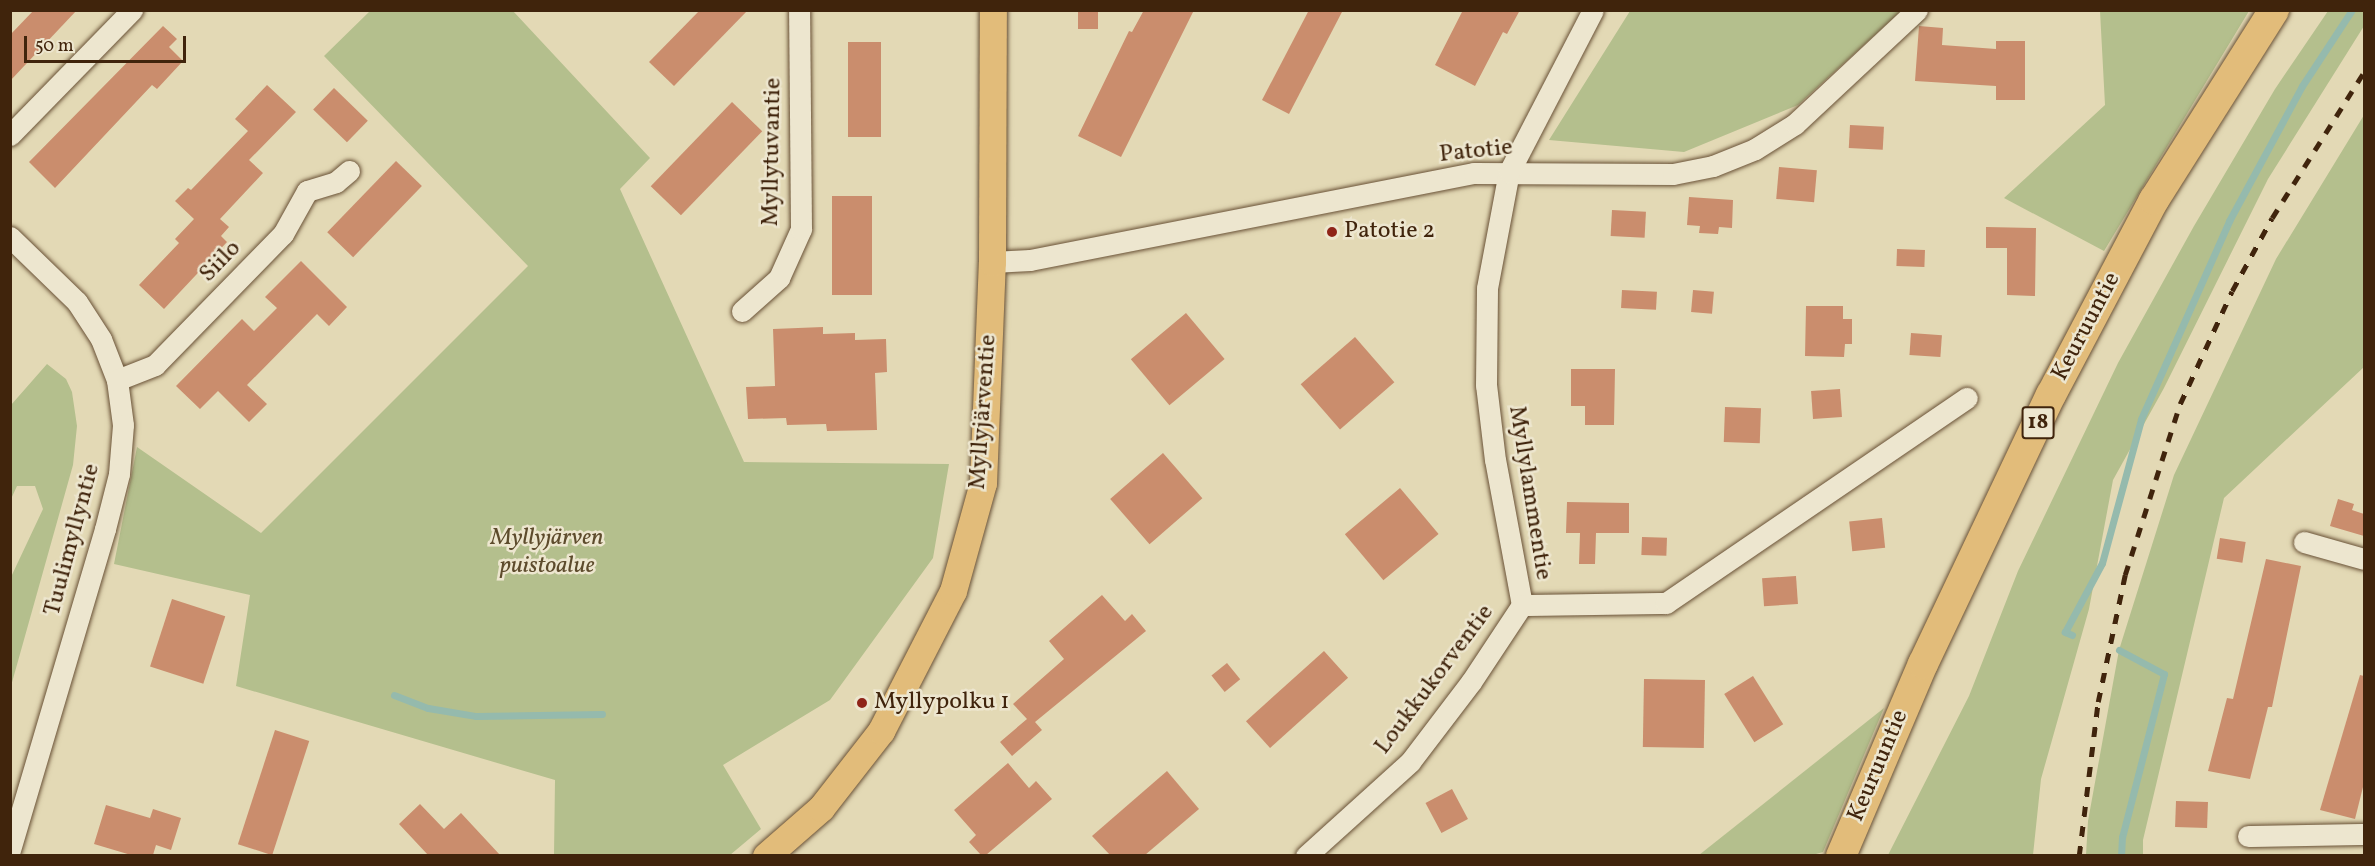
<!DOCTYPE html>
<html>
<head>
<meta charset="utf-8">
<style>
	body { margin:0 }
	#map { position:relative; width:2375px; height:866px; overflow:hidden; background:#e3d9b5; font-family:Vollkorn,serif }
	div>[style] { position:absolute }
	.green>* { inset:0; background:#b4bf8d }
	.stream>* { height:7px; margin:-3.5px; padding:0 3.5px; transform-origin:3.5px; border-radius:3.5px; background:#95baad }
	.building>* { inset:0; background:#ca8d6d; transform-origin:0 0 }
	.roads { filter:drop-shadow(0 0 2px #695136) drop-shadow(0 0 2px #695136) }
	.minor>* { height:21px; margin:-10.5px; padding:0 10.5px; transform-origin:10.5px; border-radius:10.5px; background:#ede6cf }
	.major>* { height:27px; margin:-13.5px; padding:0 13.5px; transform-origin:13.5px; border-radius:13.5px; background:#e2bc7a }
	.highway>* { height:30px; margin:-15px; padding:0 15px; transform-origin:15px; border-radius:15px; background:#e2bc7a }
	.rail>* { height:4.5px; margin-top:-2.25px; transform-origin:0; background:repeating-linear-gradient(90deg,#40240c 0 10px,transparent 0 20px) }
	.dots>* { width:16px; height:16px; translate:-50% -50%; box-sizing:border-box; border:3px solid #ede6cf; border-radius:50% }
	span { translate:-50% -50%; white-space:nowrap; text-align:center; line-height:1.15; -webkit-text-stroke:5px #ede6cf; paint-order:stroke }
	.shield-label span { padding:2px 4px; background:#ede6cf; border:2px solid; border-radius:4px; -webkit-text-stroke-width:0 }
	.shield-label { font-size:22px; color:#40240c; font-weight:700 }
	.street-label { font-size:24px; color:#40240c }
	.poi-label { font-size:24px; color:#40240c }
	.left { translate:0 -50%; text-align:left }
	.park-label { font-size:24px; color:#5d4b2c; font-style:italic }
	.frame { position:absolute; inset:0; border:12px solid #40240c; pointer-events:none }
	.scale { position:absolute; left:24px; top:36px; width:162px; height:27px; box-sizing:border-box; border:3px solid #40240c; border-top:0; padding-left:8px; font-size:18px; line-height:21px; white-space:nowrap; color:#40240c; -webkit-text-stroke:4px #ede6cf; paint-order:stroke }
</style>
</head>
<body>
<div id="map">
	<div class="green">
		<i style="clip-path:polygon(370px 11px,513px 11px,650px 158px,620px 189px,744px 462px,949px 464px,933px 558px,830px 700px,723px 765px,761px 829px,730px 855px,554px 855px,555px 780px,236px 686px,250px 595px,114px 564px,137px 447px,261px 533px,528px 266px,324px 56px)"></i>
		<i style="clip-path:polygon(1630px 11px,1630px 10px,1901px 11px,1798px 105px,1684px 152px,1549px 140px)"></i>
		<i style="clip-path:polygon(2100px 11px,2249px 11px,2104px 251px,2004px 198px,2105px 105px)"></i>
		<i style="clip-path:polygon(2328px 11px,2364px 11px,2364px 26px,2268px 179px,2164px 388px,2113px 480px,2089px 609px,2041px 779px,2033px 855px,1888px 855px,1969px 696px,2018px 571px,2118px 363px,2194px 226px,2275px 89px)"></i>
		<i style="clip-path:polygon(2364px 115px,2364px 367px,2224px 498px,2143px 840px,2143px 855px,2086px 855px,2088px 821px,2119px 650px,2174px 475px,2276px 259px)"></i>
		<i style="clip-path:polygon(47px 364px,66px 379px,72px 392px,77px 426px,73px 465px,11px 686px,11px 577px,43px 509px,35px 486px,17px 486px,11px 499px,11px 405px)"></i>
		<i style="clip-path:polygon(1884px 708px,1823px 852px,1809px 856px,1699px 855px)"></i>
	</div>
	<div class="stream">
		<i style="left:2072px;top:635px;width:8px;rotate:-157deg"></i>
		<i style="left:2065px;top:632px;width:78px;rotate:-61.8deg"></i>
		<i style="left:2102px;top:563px;width:149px;rotate:-74.8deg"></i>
		<i style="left:2141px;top:419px;width:217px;rotate:-66deg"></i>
		<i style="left:2229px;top:221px;width:153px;rotate:-61.6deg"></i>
		<i style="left:2302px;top:86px;width:91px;rotate:-56.7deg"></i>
		<i style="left:2119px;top:650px;width:51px;rotate:28.1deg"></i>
		<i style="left:2164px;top:674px;width:168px;rotate:104.4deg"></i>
		<i style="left:2122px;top:837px;width:19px;rotate:93deg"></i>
		<i style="left:394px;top:695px;width:36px;rotate:21deg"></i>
		<i style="left:428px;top:708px;width:49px;rotate:9.5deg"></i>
		<i style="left:476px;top:716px;width:126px;rotate:-0.9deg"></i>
	</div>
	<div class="building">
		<i style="clip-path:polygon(34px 10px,77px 10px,10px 81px,10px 35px)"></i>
		<i style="clip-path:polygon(700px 10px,748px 10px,674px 86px,649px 62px)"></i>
		<i style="left:1078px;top:10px;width:20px;height:19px"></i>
		<i style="clip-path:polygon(1144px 10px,1194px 10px,1121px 157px,1078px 136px,1129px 31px,1132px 32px)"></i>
		<i style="clip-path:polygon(1309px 10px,1343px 10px,1289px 114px,1262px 100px)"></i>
		<i style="clip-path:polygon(1463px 10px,1520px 10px,1507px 34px,1503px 32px,1475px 86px,1435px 65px)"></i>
		<i style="clip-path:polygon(163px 26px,177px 39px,169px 47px,183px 61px,157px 89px,152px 85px,55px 188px,29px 162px)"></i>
		<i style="clip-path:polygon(1919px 26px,1943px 28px,1942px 45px,1996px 49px,1996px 41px,2025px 41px,2025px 100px,1996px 100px,1996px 86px,1915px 81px)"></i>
		<i style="left:848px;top:42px;width:33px;height:95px"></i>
		<i style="clip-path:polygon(267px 85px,296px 112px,249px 160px,263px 173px,220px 219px,229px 227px,221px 236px,227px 242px,164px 309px,139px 285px,179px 243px,175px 239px,194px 219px,175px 201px,188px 188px,191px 190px,248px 131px,235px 119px)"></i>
		<i style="left:334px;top:88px;width:47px;height:30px;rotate:44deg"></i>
		<i style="left:732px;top:102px;width:42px;height:117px;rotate:44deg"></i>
		<i style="left:1850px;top:125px;width:34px;height:23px;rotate:3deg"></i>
		<i style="left:396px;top:161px;width:36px;height:99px;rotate:44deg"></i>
		<i style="left:1779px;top:167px;width:38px;height:32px;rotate:5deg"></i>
		<i style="left:832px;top:196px;width:40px;height:99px"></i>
		<i style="clip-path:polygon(1689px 197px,1733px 200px,1732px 228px,1719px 227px,1718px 234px,1699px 233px,1700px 226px,1687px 225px)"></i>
		<i style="left:1612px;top:210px;width:34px;height:26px;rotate:3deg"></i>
		<i style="clip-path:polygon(1986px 227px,2036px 228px,2035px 296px,2007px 295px,2007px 248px,1986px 248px)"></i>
		<i style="left:1897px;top:249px;width:28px;height:17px;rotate:2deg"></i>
		<i style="clip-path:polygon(301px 261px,347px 307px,329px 326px,317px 314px,247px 385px,267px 404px,249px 422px,218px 391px,200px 409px,176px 386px,242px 319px,254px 331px,277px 308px,265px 297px)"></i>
		<i style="left:1622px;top:290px;width:35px;height:18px;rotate:3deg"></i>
		<i style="left:1693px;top:290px;width:21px;height:22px;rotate:5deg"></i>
		<i style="clip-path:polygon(1806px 306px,1843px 306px,1843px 319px,1852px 319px,1852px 344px,1845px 344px,1844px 357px,1805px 356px)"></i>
		<i style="left:1186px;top:313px;width:60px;height:72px;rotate:50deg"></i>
		<i style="clip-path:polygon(823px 327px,823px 334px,855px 333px,855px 340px,886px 339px,887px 372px,875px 373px,877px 430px,827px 431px,826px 424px,787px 425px,786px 418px,748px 419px,746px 387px,775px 386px,773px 329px)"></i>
		<i style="left:1911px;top:333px;width:31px;height:22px;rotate:4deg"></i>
		<i style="left:1355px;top:337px;width:60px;height:72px;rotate:49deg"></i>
		<i style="clip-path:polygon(1571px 369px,1615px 369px,1614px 425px,1585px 425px,1585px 406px,1571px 406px)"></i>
		<i style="left:1840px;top:389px;width:28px;height:29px;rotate:86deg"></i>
		<i style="left:1725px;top:407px;width:36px;height:35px;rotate:2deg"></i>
		<i style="left:1163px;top:453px;width:60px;height:70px;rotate:49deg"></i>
		<i style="left:1400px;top:488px;width:60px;height:72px;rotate:50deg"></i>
		<i style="clip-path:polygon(2338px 499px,2354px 504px,2352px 510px,2364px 514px,2364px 536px,2330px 526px)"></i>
		<i style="clip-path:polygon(1567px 502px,1629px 503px,1629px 533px,1596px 533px,1595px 564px,1579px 564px,1580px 533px,1566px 533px)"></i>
		<i style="left:1882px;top:518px;width:30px;height:33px;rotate:84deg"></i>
		<i style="left:1642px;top:537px;width:25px;height:18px;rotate:2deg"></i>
		<i style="left:2220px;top:538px;width:26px;height:21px;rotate:9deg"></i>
		<i style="clip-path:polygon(2266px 559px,2301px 566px,2272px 707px,2268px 707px,2250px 779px,2208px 771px,2227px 698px,2233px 699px)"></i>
		<i style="left:1796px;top:576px;width:28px;height:34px;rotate:86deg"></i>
		<i style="clip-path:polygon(1102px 595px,1125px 621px,1132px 614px,1146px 631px,1035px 722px,1042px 730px,1012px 756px,1000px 742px,1027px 719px,1013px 704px,1064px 659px,1049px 641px)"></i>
		<i style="left:172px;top:599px;width:56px;height:71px;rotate:18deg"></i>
		<i style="left:1324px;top:651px;width:36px;height:105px;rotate:48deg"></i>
		<i style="left:1227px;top:663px;width:21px;height:20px;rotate:51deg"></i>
		<i style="clip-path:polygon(2360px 675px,2364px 676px,2364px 783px,2355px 819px,2320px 810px)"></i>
		<i style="left:1753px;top:676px;width:57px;height:34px;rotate:58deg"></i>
		<i style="left:1644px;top:679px;width:61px;height:68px;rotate:1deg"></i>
		<i style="left:275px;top:730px;width:36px;height:120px;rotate:18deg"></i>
		<i style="clip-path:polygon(1008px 763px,1029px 788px,1036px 781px,1052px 799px,986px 855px,981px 855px,969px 842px,976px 835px,954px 810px)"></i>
		<i style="clip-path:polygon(1167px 771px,1199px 809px,1145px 855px,1110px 855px,1092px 836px)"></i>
		<i style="left:1452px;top:789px;width:34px;height:30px;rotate:62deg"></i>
		<i style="left:2176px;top:801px;width:32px;height:26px;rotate:2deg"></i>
		<i style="clip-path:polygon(420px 804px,444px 829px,461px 813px,500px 855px,428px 855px,399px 824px)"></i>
		<i style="clip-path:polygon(106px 805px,150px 818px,153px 809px,181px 818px,171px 850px,156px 845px,153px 855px,131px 855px,94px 844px)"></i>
	</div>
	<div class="roads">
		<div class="minor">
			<i style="left:10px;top:135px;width:175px;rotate:-45.7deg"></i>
			<i style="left:10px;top:237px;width:93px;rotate:44.1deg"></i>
			<i style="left:77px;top:302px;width:44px;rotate:57deg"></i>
			<i style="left:101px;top:339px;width:44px;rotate:68.7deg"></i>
			<i style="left:117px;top:380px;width:45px;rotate:82.4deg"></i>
			<i style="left:123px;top:425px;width:49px;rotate:94.7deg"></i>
			<i style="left:119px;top:474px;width:57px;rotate:104.3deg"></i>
			<i style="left:105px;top:529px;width:335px;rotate:106.5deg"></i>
			<i style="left:992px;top:262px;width:38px;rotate:-3deg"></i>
			<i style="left:1030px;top:260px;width:452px;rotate:-11.1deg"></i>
			<i style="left:1474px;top:173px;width:199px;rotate:0.3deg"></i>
			<i style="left:1673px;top:174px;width:41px;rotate:-11.3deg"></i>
			<i style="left:1713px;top:166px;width:45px;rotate:-22deg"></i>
			<i style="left:1755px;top:149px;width:47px;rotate:-32deg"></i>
			<i style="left:1795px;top:124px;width:167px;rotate:-43.1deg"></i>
			<i style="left:742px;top:311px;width:50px;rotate:-41.7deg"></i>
			<i style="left:779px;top:278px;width:54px;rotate:-65.8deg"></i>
			<i style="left:801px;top:229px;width:219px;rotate:-90.5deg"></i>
			<i style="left:117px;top:380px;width:41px;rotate:-21.5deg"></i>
			<i style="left:155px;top:365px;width:183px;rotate:-45.7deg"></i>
			<i style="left:283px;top:234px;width:49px;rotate:-60.8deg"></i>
			<i style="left:307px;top:191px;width:30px;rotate:-17deg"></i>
			<i style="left:336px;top:182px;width:17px;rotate:-40deg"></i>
			<i style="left:2304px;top:542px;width:62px;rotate:15.8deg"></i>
			<i style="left:1522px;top:605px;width:147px;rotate:-100.5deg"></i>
			<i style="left:1495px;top:460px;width:76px;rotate:-96.8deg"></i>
			<i style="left:1486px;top:385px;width:97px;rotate:-89.4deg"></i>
			<i style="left:1487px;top:288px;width:118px;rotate:-79.3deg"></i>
			<i style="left:1509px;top:172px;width:182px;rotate:-62.6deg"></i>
			<i style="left:1522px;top:605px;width:144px;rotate:-0.8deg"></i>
			<i style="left:1666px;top:603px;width:364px;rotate:-34.3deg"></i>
			<i style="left:2248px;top:836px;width:116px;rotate:-1deg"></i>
			<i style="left:1306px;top:856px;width:140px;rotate:-42.1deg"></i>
			<i style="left:1410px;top:762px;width:101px;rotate:-52.7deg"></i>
			<i style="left:1471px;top:682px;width:92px;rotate:-56.5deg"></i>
		</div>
		<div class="major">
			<i style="left:766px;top:856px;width:73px;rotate:-41.1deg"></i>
			<i style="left:821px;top:808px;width:98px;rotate:-52.1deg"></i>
			<i style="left:881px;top:731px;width:157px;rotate:-62.8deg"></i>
			<i style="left:953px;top:591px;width:112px;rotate:-74.5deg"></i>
			<i style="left:983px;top:483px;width:221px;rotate:-87.7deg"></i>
			<i style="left:992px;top:262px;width:252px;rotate:-89.8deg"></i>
		</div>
		<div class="highway">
			<i style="left:1841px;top:856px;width:209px;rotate:-66.9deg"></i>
			<i style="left:1923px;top:664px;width:298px;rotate:-64.6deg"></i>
			<i style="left:2051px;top:395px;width:221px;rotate:-62.2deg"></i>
			<i style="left:2154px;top:200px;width:225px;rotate:-57.7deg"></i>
		</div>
	</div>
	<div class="rail">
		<i style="left:2079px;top:856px;width:155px;rotate:-83deg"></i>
		<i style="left:2098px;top:702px;width:130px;rotate:-78deg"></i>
		<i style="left:2125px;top:575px;width:180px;rotate:-72.2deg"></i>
		<i style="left:2180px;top:404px;width:124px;rotate:-65.3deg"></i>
		<i style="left:2232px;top:291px;width:83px;rotate:-61.3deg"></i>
		<i style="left:2272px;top:218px;width:173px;rotate:-57.8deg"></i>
	</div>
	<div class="dots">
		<i style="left:1332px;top:232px;background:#8f2418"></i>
		<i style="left:862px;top:703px;background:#8f2418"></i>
	</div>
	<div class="shield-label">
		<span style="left:2038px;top:423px">18</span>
	</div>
	<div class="street-label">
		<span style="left:773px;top:152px;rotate:-89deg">Myllytuvantie</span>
		<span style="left:1476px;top:152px;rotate:-6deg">Patotie</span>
		<span style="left:221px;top:262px;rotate:-46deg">Siilo</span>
		<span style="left:2087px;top:327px;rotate:-62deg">Keuruuntie</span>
		<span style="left:984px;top:412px;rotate:-86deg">Myllyjärventie</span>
		<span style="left:1529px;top:493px;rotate:81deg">Myllylammentie</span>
		<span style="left:73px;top:540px;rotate:-75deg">Tuulimyllyntie</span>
		<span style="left:1435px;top:680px;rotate:-53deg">Loukkukorventie</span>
		<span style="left:1879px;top:766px;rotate:-67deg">Keuruuntie</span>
	</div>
	<div class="poi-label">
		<span class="left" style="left:1344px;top:232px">Patotie 2</span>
		<span class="left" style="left:874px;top:703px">Myllypolku 1</span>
	</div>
	<div class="park-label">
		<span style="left:547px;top:553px">Myllyjärven<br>puistoalue</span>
	</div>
	<div class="frame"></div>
	<div class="scale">50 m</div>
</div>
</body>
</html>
